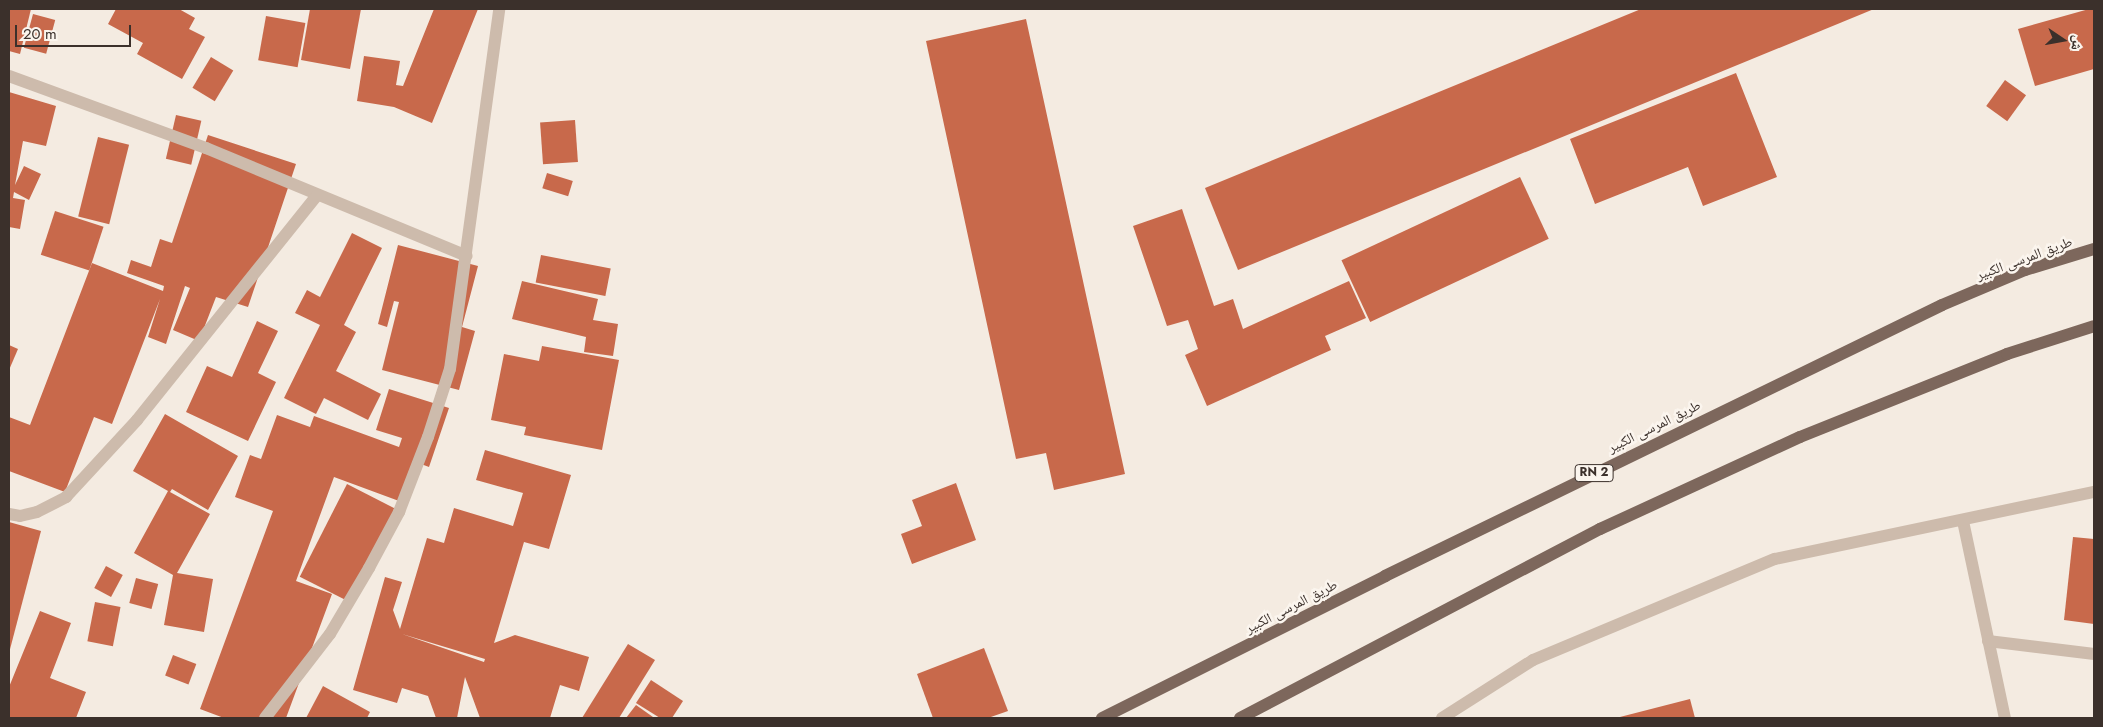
<!DOCTYPE html>
<html>
<head>
<meta charset="utf-8">
<style>
	body { margin:0 }
	#map { position:relative; width:2103px; height:727px; overflow:hidden; background:#f4ebe1; font-family:Jost,"Noto Naskh Arabic",sans-serif }
	div>[style] { position:absolute }
	.building>* { inset:0; background:#c8694b; transform-origin:0 0 }
	.service>* { height:12px; margin:-6px; padding:0 6px; transform-origin:6px; border-radius:6px; background:#cdbbac }
	.minor>* { height:12px; margin:-6px; padding:0 6px; transform-origin:6px; border-radius:6px; background:#cdbbac }
	.primary>* { height:12px; margin:-6px; padding:0 6px; transform-origin:6px; border-radius:6px; background:#7d675c }
	span { translate:-50% -50%; white-space:nowrap; text-align:center; line-height:1.15; -webkit-text-stroke:5px #fbf5ee; paint-order:stroke }
	.shield-label span { padding:1px 4px; background:#fbf5ee; border:1px solid; border-radius:4px; -webkit-text-stroke-width:0 }
	.shield-label { font-size:12px; color:#3b302b; font-weight:700 }
	.street-label { font-size:14px; color:#3b302b }
	.frame { position:absolute; inset:0; border:10px solid #3b302b; pointer-events:none }
	.north { position:absolute; left:2038px; top:15px; width:50px; height:50px; -webkit-text-stroke:4px #fbf5ee; paint-order:stroke; rotate:102deg; font-size:14px; font-weight:700; line-height:20px; text-align:center; color:#3b302b }
	.north::after { content:''; display:block; margin:auto; width:18px; height:22px; background:#3b302b; clip-path:polygon(50% 0,100% 100%,50% 72%,0 100%) }
	.scale { position:absolute; left:15px; top:25px; width:116px; height:22px; box-sizing:border-box; border:2px solid #3b302b; border-top:0; padding-left:6px; font-size:15px; line-height:18px; white-space:nowrap; color:#3b302b; -webkit-text-stroke:4px #fbf5ee; paint-order:stroke }
</style>
</head>
<body>
<div id="map">
	<div class="building">
		<i style="clip-path:polygon(9px 9px,31px 9px,20px 54px,9px 51px)"></i>
		<i style="clip-path:polygon(116px 9px,179px 9px,195px 18px,189px 29px,205px 37px,182px 79px,137px 54px,143px 43px,108px 24px)"></i>
		<i style="clip-path:polygon(310px 9px,361px 9px,350px 69px,301px 60px)"></i>
		<i style="clip-path:polygon(434px 9px,478px 9px,432px 123px,394px 107px,357px 101px,364px 56px,400px 61px,396px 85px,403px 86px)"></i>
		<i style="clip-path:polygon(1641px 9px,1874px 9px,1238px 270px,1205px 188px)"></i>
		<i style="clip-path:polygon(2089px 9px,2094px 9px,2094px 69px,2035px 86px,2018px 29px)"></i>
		<i style="left:33px;top:14px;width:23px;height:35px;rotate:15deg"></i>
		<i style="left:266px;top:16px;width:40px;height:45px;rotate:10deg"></i>
		<i style="clip-path:polygon(1026px 19px,1125px 474px,1054px 490px,1046px 453px,1016px 459px,926px 41px)"></i>
		<i style="left:211px;top:57px;width:26px;height:36px;rotate:31deg"></i>
		<i style="clip-path:polygon(1736px 73px,1777px 177px,1703px 206px,1688px 167px,1595px 204px,1570px 139px)"></i>
		<i style="left:2005px;top:80px;width:26px;height:32px;rotate:36deg"></i>
		<i style="clip-path:polygon(9px 92px,56px 106px,46px 146px,23px 141px,15px 185px,24px 166px,41px 174px,29px 200px,14px 192px,13px 198px,25px 200px,20px 229px,9px 227px)"></i>
		<i style="left:176px;top:115px;width:26px;height:45px;rotate:13deg"></i>
		<i style="left:575px;top:120px;width:42px;height:35px;rotate:86deg"></i>
		<i style="clip-path:polygon(208px 135px,296px 164px,248px 307px,216px 297px,199px 341px,173px 330px,190px 288px,185px 286px,166px 344px,148px 337px,160px 299px,112px 424px,94px 417px,65px 492px,9px 471px,9px 417px,30px 425px,92px 263px,163px 291px,164px 286px,127px 273px,131px 260px,151px 267px,160px 239px,172px 243px)"></i>
		<i style="left:98px;top:137px;width:32px;height:82px;rotate:14deg"></i>
		<i style="left:547px;top:173px;width:27px;height:16px;rotate:17deg"></i>
		<i style="left:1520px;top:177px;width:68px;height:197px;rotate:65deg"></i>
		<i style="clip-path:polygon(1182px 209px,1214px 306px,1233px 299px,1243px 329px,1349px 281px,1366px 318px,1325px 336px,1331px 350px,1207px 406px,1185px 355px,1198px 349px,1188px 320px,1167px 326px,1133px 226px)"></i>
		<i style="left:55px;top:211px;width:51px;height:46px;rotate:18deg"></i>
		<i style="clip-path:polygon(352px 233px,382px 248px,344px 325px,356px 332px,336px 371px,381px 394px,368px 420px,324px 398px,316px 414px,284px 398px,320px 325px,295px 313px,307px 290px,320px 297px)"></i>
		<i style="clip-path:polygon(398px 245px,478px 266px,462px 327px,475px 331px,459px 390px,382px 370px,399px 302px,394px 301px,387px 327px,378px 324px)"></i>
		<i style="left:541px;top:255px;width:71px;height:28px;rotate:11deg"></i>
		<i style="clip-path:polygon(522px 281px,598px 299px,593px 320px,618px 324px,613px 356px,584px 352px,586px 337px,512px 319px)"></i>
		<i style="clip-path:polygon(257px 321px,278px 331px,258px 373px,276px 382px,248px 441px,186px 412px,207px 366px,232px 377px)"></i>
		<i style="clip-path:polygon(9px 345px,18px 349px,9px 370px)"></i>
		<i style="clip-path:polygon(542px 346px,619px 360px,602px 450px,524px 435px,526px 427px,491px 420px,504px 354px,539px 361px)"></i>
		<i style="clip-path:polygon(389px 389px,449px 408px,429px 467px,413px 461px,399px 501px,334px 477px,296px 581px,332px 594px,286px 718px,224px 718px,200px 709px,273px 511px,235px 497px,250px 455px,261px 459px,277px 415px,310px 427px,314px 416px,399px 447px,402px 438px,376px 430px)"></i>
		<i style="clip-path:polygon(165px 414px,238px 456px,208px 510px,172px 489px,170px 492px,210px 514px,177px 573px,213px 579px,204px 632px,164px 625px,173px 575px,134px 553px,168px 491px,133px 471px)"></i>
		<i style="clip-path:polygon(evenodd,485px 450px,571px 475px,549px 549px,524px 542px,494px 643px,515px 635px,589px 657px,579px 691px,560px 685px,550px 718px,480px 718px,465px 677px,457px 718px,436px 718px,428px 696px,402px 688px,397px 703px,353px 690px,385px 577px,402px 582px,393px 610px,400px 629px,427px 538px,444px 543px,454px 508px,513px 526px,523px 493px,476px 480px,485px 450px,402px 634px,485px 659px,484px 662px,402px 634px)"></i>
		<i style="clip-path:polygon(956px 483px,976px 540px,912px 564px,901px 534px,922px 526px,912px 500px)"></i>
		<i style="left:347px;top:484px;width:57px;height:104px;rotate:27deg"></i>
		<i style="clip-path:polygon(9px 522px,41px 531px,9px 653px)"></i>
		<i style="clip-path:polygon(2073px 537px,2094px 539px,2094px 624px,2064px 620px)"></i>
		<i style="left:106px;top:566px;width:19px;height:25px;rotate:28deg"></i>
		<i style="left:136px;top:578px;width:23px;height:26px;rotate:15deg"></i>
		<i style="left:95px;top:602px;width:26px;height:40px;rotate:11deg"></i>
		<i style="clip-path:polygon(40px 611px,71px 623px,50px 678px,86px 692px,76px 718px,9px 718px,9px 687px)"></i>
		<i style="clip-path:polygon(628px 644px,655px 660px,619px 718px,582px 718px)"></i>
		<i style="clip-path:polygon(984px 648px,1008px 711px,988px 718px,933px 718px,917px 674px)"></i>
		<i style="left:173px;top:655px;width:25px;height:22px;rotate:21deg"></i>
		<i style="clip-path:polygon(651px 680px,683px 701px,672px 718px,660px 718px,636px 703px)"></i>
		<i style="clip-path:polygon(323px 686px,370px 712px,367px 718px,306px 718px)"></i>
		<i style="clip-path:polygon(1690px 699px,1695px 718px,1616px 718px)"></i>
		<i style="clip-path:polygon(636px 705px,653px 717px,652px 718px,626px 718px)"></i>
	</div>
	<div class="service">
		<i style="left:1963px;top:521px;width:201px;rotate:78deg"></i>
		<i style="left:1988px;top:641px;width:107px;rotate:7deg"></i>
		<i style="left:1442px;top:718px;width:108px;rotate:-32.5deg"></i>
		<i style="left:1533px;top:660px;width:262px;rotate:-22.7deg"></i>
		<i style="left:1775px;top:559px;width:326px;rotate:-11.9deg"></i>
	</div>
	<div class="minor">
		<i style="left:9px;top:76px;width:210px;rotate:20.1deg"></i>
		<i style="left:206px;top:148px;width:282px;rotate:22.5deg"></i>
		<i style="left:9px;top:514px;width:11px;rotate:10deg"></i>
		<i style="left:20px;top:516px;width:17px;rotate:-13deg"></i>
		<i style="left:37px;top:512px;width:33px;rotate:-27deg"></i>
		<i style="left:66px;top:497px;width:105px;rotate:-47.3deg"></i>
		<i style="left:137px;top:420px;width:288px;rotate:-51.3deg"></i>
		<i style="left:265px;top:718px;width:106px;rotate:-52.3deg"></i>
		<i style="left:330px;top:634px;width:77px;rotate:-59.4deg"></i>
		<i style="left:369px;top:568px;width:64px;rotate:-61.8deg"></i>
		<i style="left:399px;top:512px;width:80px;rotate:-68.9deg"></i>
		<i style="left:428px;top:437px;width:71px;rotate:-72.1deg"></i>
		<i style="left:450px;top:369px;width:363px;rotate:-82.2deg"></i>
	</div>
	<div class="primary">
		<i style="left:1102px;top:718px;width:317px;rotate:-26.6deg"></i>
		<i style="left:1385px;top:576px;width:619px;rotate:-25.94deg"></i>
		<i style="left:1942px;top:305px;width:90px;rotate:-22.9deg"></i>
		<i style="left:2025px;top:270px;width:72px;rotate:-16.9deg"></i>
		<i style="left:1240px;top:718px;width:407px;rotate:-27.7deg"></i>
		<i style="left:1600px;top:529px;width:220px;rotate:-24.7deg"></i>
		<i style="left:1800px;top:437px;width:223px;rotate:-21.8deg"></i>
		<i style="left:2007px;top:354px;width:91px;rotate:-17.8deg"></i>
	</div>
	<div class="shield-label">
		<span style="left:1594px;top:473px">RN 2</span>
	</div>
	<div class="street-label">
		<span style="left:2024px;top:258px;rotate:-20deg">طريق المرسى الكبير</span>
		<span style="left:1654px;top:426px;rotate:-26deg">طريق المرسى الكبير</span>
		<span style="left:1291px;top:606px;rotate:-27deg">طريق المرسى الكبير</span>
	</div>
	<div class="frame"></div>
	<div class="north">ش</div>
	<div class="scale">20 m</div>
</div>
</body>
</html>
